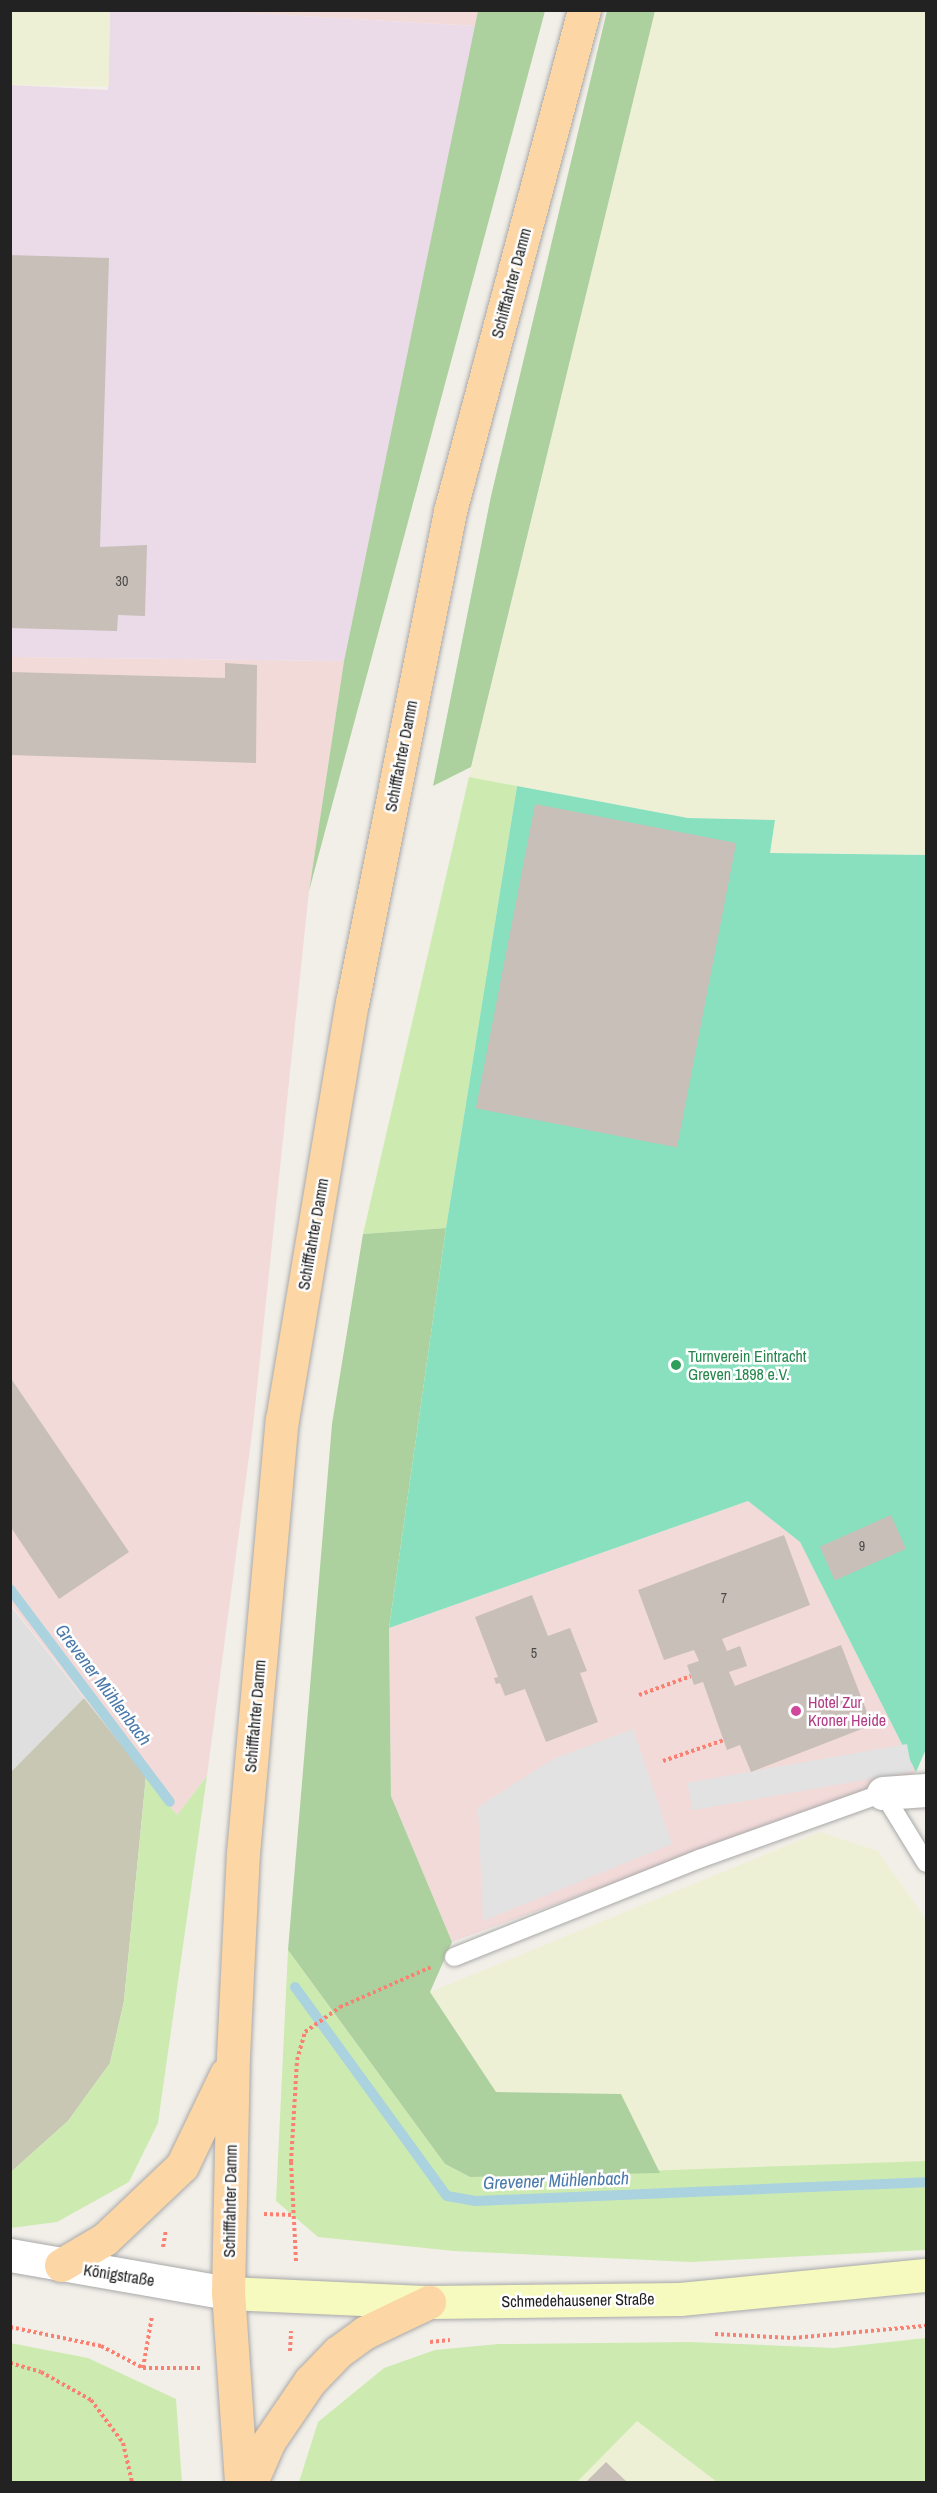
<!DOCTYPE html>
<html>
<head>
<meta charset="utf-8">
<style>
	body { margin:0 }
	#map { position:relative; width:937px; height:2493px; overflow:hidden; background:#f2efe9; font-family:"Archivo Narrow",sans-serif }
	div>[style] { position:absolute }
	.residential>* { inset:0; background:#e0dfdf }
	.commercial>* { inset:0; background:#f2dad9 }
	.industrial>* { inset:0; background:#ebdbe8 }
	.construction>* { inset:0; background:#c7c7b4 }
	.farmland>* { inset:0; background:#eef0d5; transform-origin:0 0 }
	.grass>* { inset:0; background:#cdebb0 }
	.forest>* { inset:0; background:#add19e }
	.pitch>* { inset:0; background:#88e0be }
	.parking>* { inset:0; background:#e2e2e2; transform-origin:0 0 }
	.stream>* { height:10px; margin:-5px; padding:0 5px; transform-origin:5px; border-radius:5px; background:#aad3df }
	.building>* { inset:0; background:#c7bfb8; transform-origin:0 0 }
	.path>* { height:4px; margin-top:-2px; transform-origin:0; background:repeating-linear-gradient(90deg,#fa8072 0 3px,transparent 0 6px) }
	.roads { filter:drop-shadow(0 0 2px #a9a9a9) drop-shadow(0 0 2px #a9a9a9) }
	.service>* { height:18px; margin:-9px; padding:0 9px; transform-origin:9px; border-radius:9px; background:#fff }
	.minor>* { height:33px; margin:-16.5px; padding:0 16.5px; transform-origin:16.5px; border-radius:16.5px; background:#fff }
	.tertiary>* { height:33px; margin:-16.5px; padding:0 16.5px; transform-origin:16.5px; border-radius:16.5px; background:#fff }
	.secondary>* { height:33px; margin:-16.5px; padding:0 16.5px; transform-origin:16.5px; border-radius:16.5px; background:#f7fabf }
	.primary>* { height:33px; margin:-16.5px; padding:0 16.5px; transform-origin:16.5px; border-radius:16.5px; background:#fcd6a4 }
	.dots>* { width:16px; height:16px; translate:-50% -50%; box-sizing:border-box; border:3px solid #fff; border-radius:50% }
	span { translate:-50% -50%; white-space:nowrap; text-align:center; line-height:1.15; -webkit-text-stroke:5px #fff; paint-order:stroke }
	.number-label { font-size:14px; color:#4b4948 }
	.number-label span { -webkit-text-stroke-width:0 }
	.street-label { font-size:16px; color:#222 }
	.leisure-label { font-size:16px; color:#27864d }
	.left { translate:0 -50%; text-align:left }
	.hotel-label { font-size:16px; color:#b23c85 }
	.water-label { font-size:18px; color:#4a7aab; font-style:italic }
	.frame { position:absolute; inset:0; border:12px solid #222; pointer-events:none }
</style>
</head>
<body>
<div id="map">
	<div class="residential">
		<i style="clip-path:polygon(10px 1605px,84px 1698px,11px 1772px,10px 1772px)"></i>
	</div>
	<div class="commercial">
		<i style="clip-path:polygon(213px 11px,478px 11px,476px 26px)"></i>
		<i style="clip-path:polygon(11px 657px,344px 661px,309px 891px,253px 1426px,207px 1776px,177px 1815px,11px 1605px)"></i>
		<i style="clip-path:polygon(748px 1501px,800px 1542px,916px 1772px,452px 1942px,391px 1796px,389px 1628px)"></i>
	</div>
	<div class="industrial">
		<i style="clip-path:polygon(110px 11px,213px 11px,476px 26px,344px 661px,11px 657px,11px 85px,108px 90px)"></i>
	</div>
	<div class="construction">
		<i style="clip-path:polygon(84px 1698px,146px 1776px,124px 2001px,110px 2063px,68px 2121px,11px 2172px,11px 1772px)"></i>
	</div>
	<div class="farmland">
		<i style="left:11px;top:10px;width:99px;height:75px;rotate:1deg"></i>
		<i style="clip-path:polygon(655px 11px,926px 11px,926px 855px,770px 853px,775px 820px,688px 818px,469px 777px)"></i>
		<i style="clip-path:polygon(820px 1832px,878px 1851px,926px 1920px,926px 2161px,660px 2173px,620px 2094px,496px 2092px,430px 1992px)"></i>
		<i style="clip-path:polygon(637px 2420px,717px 2482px,577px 2482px)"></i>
	</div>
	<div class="grass">
		<i style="clip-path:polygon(469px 777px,517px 786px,446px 1228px,363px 1234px)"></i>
		<i style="clip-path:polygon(146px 1776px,177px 1815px,207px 1776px,158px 2123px,129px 2182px,57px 2222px,11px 2228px,11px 2172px,68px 2121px,110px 2063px,124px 2001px)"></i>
		<i style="clip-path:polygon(288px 1950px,445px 2164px,470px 2177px,926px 2161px,926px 2250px,691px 2262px,454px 2251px,318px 2237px,276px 2201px)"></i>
		<i style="clip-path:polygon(926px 2338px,926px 2482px,717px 2482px,637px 2421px,577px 2482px,299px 2482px,318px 2422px,384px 2368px,435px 2350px,499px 2344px,690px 2342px,834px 2348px)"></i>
		<i style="clip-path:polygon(10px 2343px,88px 2358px,176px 2399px,182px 2482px,11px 2482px)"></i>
	</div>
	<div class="forest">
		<i style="clip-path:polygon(478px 11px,545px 11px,309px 891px,344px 661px)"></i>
		<i style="clip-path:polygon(607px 11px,655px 11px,471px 767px,433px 786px,491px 496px)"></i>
		<i style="clip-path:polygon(446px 1228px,389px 1628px,391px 1796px,452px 1942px,430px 1992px,496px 2092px,621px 2094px,660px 2173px,470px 2177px,445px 2164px,288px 1950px,332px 1424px,363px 1234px)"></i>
	</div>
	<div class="pitch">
		<i style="clip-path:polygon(517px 786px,688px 818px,775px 820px,770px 853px,926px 855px,926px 1749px,916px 1772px,800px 1542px,748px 1501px,389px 1628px,446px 1228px)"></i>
	</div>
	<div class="parking">
		<i style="clip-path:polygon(633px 1729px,672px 1844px,483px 1921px,478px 1807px,553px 1759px)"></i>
		<i style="left:907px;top:1744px;width:28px;height:223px;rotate:80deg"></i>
	</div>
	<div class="stream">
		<i style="left:10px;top:1589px;width:266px;rotate:53.1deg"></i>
		<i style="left:295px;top:1987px;width:258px;rotate:54deg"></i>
		<i style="left:447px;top:2196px;width:29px;rotate:10deg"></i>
		<i style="left:476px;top:2201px;width:450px;rotate:-2.4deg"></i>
	</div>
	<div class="building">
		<i style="clip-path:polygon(10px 255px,109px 258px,100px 547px,147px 545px,145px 616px,118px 615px,117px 631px,10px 628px)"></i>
		<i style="clip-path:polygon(225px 663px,257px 665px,256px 763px,10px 755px,10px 672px,225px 678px)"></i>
		<i style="left:535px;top:804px;width:205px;height:310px;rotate:11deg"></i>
		<i style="clip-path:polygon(10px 1377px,129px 1552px,59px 1599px,10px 1526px)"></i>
		<i style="left:891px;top:1515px;width:37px;height:78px;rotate:66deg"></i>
		<i style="clip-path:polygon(784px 1535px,810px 1605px,722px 1639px,727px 1651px,740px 1646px,747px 1666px,729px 1672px,735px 1686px,841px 1645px,872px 1725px,751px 1772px,740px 1745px,727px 1750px,703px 1682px,694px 1685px,687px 1665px,699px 1661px,694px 1650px,664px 1660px,638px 1590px)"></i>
		<i style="clip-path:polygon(532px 1595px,548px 1636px,570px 1628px,587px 1671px,580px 1673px,598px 1722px,546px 1742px,525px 1689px,505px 1696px,500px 1683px,496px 1684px,494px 1678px,498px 1677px,475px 1617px)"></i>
		<i style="clip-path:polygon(606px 2462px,627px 2482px,586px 2482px)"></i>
	</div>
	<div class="path">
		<i style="left:639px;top:1695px;width:55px;rotate:-20.1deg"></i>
		<i style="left:663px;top:1761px;width:65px;rotate:-19deg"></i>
		<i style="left:264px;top:2214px;width:30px;rotate:2deg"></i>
		<i style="left:163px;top:2247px;width:17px;rotate:-80deg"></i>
		<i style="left:296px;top:2261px;width:99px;rotate:-92.9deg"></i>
		<i style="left:291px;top:2162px;width:102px;rotate:-86.6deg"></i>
		<i style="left:297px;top:2060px;width:29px;rotate:-74deg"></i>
		<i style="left:305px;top:2032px;width:43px;rotate:-35.5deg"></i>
		<i style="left:340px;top:2007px;width:99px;rotate:-23.7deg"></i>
		<i style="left:10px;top:2327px;width:93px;rotate:11.8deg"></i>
		<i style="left:101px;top:2346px;width:47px;rotate:27.6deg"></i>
		<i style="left:143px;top:2368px;width:57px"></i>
		<i style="left:715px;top:2334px;width:78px;rotate:2.9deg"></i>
		<i style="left:793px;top:2338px;width:134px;rotate:-5.2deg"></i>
		<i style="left:430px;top:2342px;width:20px;rotate:-6deg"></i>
		<i style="left:290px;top:2351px;width:20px;rotate:-87deg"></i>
		<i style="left:10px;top:2363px;width:32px;rotate:16deg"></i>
		<i style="left:41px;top:2372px;width:57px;rotate:29.2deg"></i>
		<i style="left:91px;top:2400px;width:54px;rotate:53.3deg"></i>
		<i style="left:123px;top:2443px;width:40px;rotate:77deg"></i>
		<i style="left:143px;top:2368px;width:53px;rotate:-80.2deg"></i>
	</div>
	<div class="roads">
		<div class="service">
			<i style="left:454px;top:1957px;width:264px;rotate:-21.8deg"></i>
			<i style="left:699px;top:1859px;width:195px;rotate:-19.7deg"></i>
			<i style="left:883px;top:1793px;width:82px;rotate:58.4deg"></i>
		</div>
		<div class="minor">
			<i style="left:883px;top:1793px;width:43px;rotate:-4deg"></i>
		</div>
		<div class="tertiary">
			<i style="left:10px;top:2255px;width:221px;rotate:9.9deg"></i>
		</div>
		<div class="secondary">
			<i style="left:228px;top:2293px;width:201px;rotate:2.6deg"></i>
			<i style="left:429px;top:2302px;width:251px;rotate:-0.7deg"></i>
			<i style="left:680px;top:2299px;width:247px;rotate:-5.6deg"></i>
		</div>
		<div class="primary">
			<i style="left:61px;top:2265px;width:51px;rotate:-30.6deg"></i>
			<i style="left:105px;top:2239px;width:106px;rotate:-43.5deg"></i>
			<i style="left:182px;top:2166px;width:102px;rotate:-64.4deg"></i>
			<i style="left:241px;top:2482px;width:189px;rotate:-93.9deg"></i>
			<i style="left:228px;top:2293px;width:237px;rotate:-88.8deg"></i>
			<i style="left:233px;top:2056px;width:203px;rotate:-87.2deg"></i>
			<i style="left:243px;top:1853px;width:435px;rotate:-84.9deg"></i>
			<i style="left:282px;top:1420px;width:423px;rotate:-80.5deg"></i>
			<i style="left:352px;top:1003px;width:502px;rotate:-78.73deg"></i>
			<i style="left:450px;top:511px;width:519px;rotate:-75.03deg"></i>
			<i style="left:251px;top:2482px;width:45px;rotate:-66.3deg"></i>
			<i style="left:269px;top:2441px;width:73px;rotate:-55.7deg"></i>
			<i style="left:310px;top:2381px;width:40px;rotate:-46deg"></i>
			<i style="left:338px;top:2352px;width:34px;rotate:-36deg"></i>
			<i style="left:366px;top:2332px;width:70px;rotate:-25.5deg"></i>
		</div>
	</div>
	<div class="dots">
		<i style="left:676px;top:1365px;background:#2e9e5b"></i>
		<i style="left:796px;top:1711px;background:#d1479c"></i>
	</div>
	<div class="number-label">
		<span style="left:122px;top:581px">30</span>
		<span style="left:862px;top:1546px">9</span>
		<span style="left:724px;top:1598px">7</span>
		<span style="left:534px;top:1653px">5</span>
	</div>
	<div class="street-label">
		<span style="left:511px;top:283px;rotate:-75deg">Schifffahrter Damm</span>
		<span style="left:401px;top:756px;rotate:-79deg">Schifffahrter Damm</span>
		<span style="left:313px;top:1234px;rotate:-80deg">Schifffahrter Damm</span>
		<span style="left:255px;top:1716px;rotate:-85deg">Schifffahrter Damm</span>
		<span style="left:230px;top:2201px;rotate:-89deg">Schifffahrter Damm</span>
		<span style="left:119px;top:2275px;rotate:9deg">Königstraße</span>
		<span style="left:578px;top:2300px;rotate:-1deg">Schmedehausener Straße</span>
	</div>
	<div class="leisure-label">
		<span class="left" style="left:688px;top:1365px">Turnverein Eintracht<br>Greven 1898 e.V.</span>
	</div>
	<div class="hotel-label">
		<span class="left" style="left:808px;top:1711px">Hotel Zur<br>Kroner Heide</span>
	</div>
	<div class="water-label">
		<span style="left:103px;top:1685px;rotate:53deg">Grevener Mühlenbach</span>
		<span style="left:556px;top:2181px;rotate:-2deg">Grevener Mühlenbach</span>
	</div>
	<div class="frame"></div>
</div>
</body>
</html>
